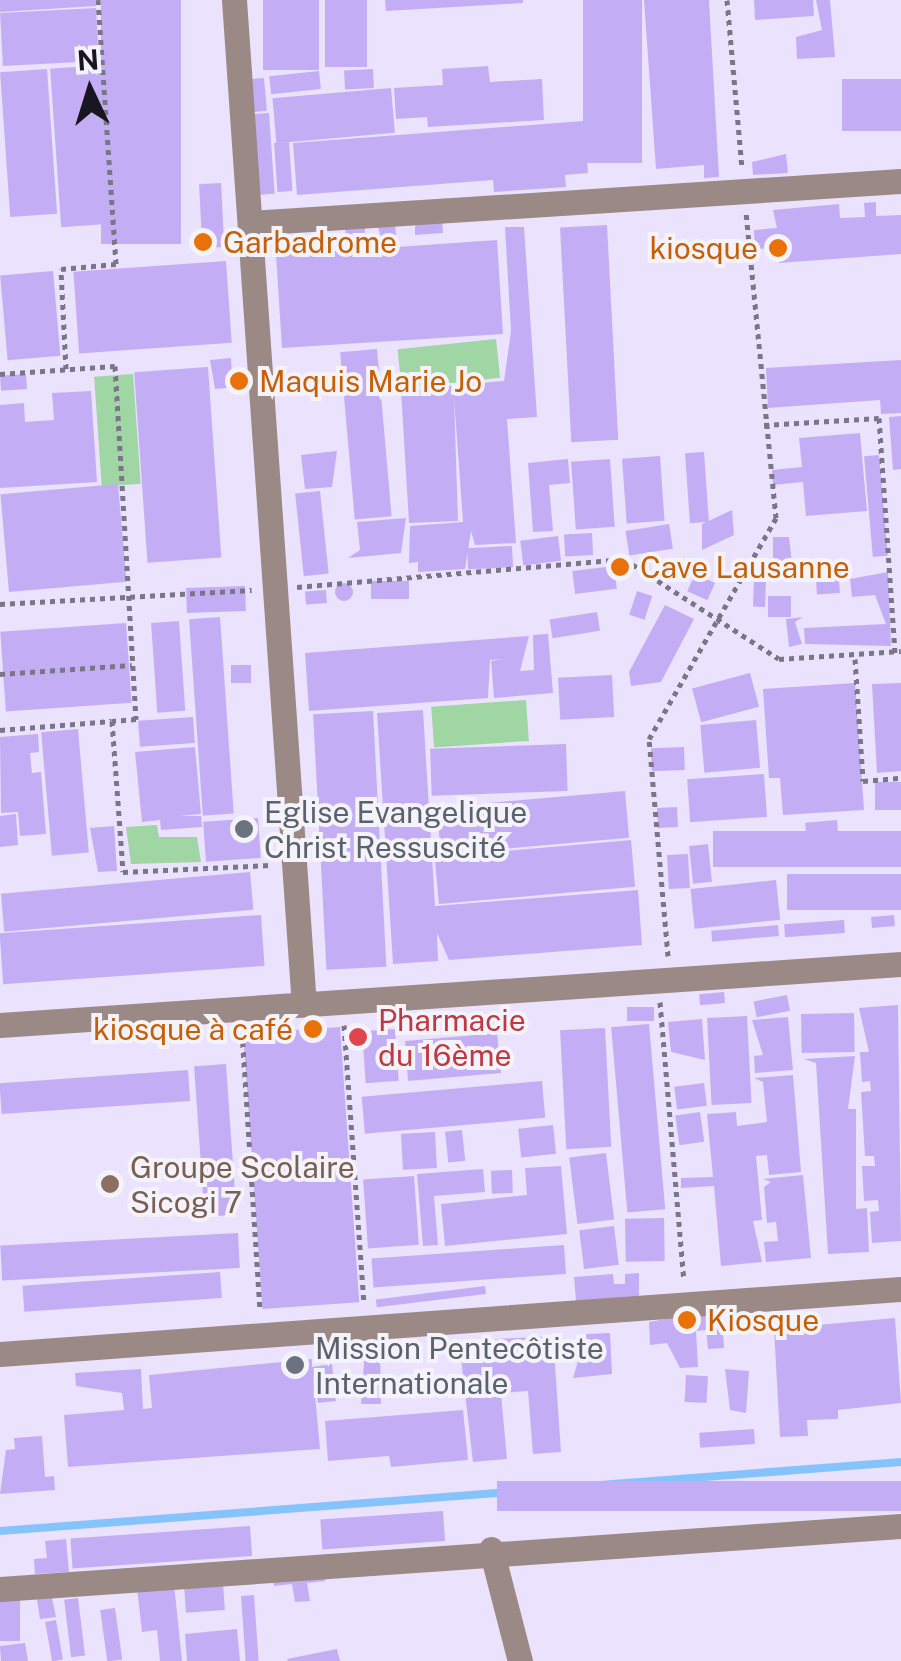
<!DOCTYPE html>
<html>
<head>
<meta charset="utf-8">
<style>
	body { margin:0 }
	#map { position:relative; width:901px; height:1661px; overflow:hidden; background:#ebe2fd; font-family:"Public Sans",sans-serif }
	div>[style] { position:absolute }
	.green>* { inset:0; background:#a0d5a4; transform-origin:0 0 }
	.stream>* { height:8px; margin:-4px; padding:0 4px; transform-origin:4px; border-radius:4px; background:#87c3fb }
	.building>* { inset:0; background:#c3aef5; transform-origin:0 0 }
	.round { border-radius:50% }
	.path>* { height:5px; margin-top:-2.5px; transform-origin:0; background:repeating-linear-gradient(90deg,#7b7588 0 5px,transparent 0 10px) }
	.minor>* { height:25px; margin:-12.5px; padding:0 12.5px; transform-origin:12.5px; border-radius:12.5px; background:#9a8985 }
	.dots>* { width:28px; height:28px; translate:-50% -50%; box-sizing:border-box; border:5px solid #f5f3fa; border-radius:50% }
	span { translate:-50% -50%; white-space:nowrap; text-align:center; line-height:1.15; -webkit-text-stroke:8px #f5f3fa; paint-order:stroke }
	.food-label { font-size:30px; color:#c56008 }
	.left { translate:0 -50%; text-align:left }
	.right { translate:-100% -50%; text-align:right }
	.worship-label { font-size:30px; color:#5b616d }
	.health-label { font-size:30px; color:#be3a42 }
	.education-label { font-size:30px; color:#785e54 }
	.north { position:absolute; left:40px; top:40px; width:100px; height:100px; -webkit-text-stroke:8px #f5f3fa; paint-order:stroke; rotate:356deg; font-size:28px; font-weight:700; line-height:40px; text-align:center; color:#191521 }
	.north::after { content:''; display:block; margin:auto; width:35px; height:45px; background:#191521; clip-path:polygon(50% 0,100% 100%,50% 72%,0 100%) }
</style>
</head>
<body>
<div id="map">
	<div class="green">
		<i style="left:496px;top:339px;width:39px;height:99px;rotate:84deg"></i>
		<i style="left:133px;top:374px;width:110px;height:39px;rotate:86deg"></i>
		<i style="left:526px;top:700px;width:41px;height:95px;rotate:86deg"></i>
		<i style="clip-path:polygon(157px 825px,159px 837px,197px 837px,201px 862px,131px 864px,126px 827px)"></i>
	</div>
	<div class="stream">
		<i style="left:0;top:1531px;width:904px;rotate:-4.38deg"></i>
	</div>
	<div class="building">
		<i style="clip-path:polygon(0 0,95px 0,96px 6px,0 12px)"></i>
		<i style="left:101px;top:0;width:80px;height:244px"></i>
		<i style="left:263px;top:0;width:56px;height:70px"></i>
		<i style="left:325px;top:0;width:42px;height:67px"></i>
		<i style="clip-path:polygon(385px 0,523px 0,523px 3px,386px 11px)"></i>
		<i style="left:583px;top:0;width:59px;height:163px"></i>
		<i style="clip-path:polygon(644px 0,709px 0,719px 177px,704px 178px,704px 165px,656px 169px)"></i>
		<i style="clip-path:polygon(754px 0,813px 0,814px 16px,755px 20px)"></i>
		<i style="clip-path:polygon(816px 0,830px 0,835px 57px,797px 59px,796px 37px,822px 30px)"></i>
		<i style="left:96px;top:8px;width:53px;height:96px;rotate:87deg"></i>
		<i style="left:102px;top:65px;width:159px;height:52px;rotate:86deg"></i>
		<i style="clip-path:polygon(488px 66px,490px 82px,542px 79px,544px 120px,428px 127px,427px 117px,396px 119px,394px 88px,443px 85px,442px 69px)"></i>
		<i style="left:47px;top:69px;width:145px;height:47px;rotate:86deg"></i>
		<i style="left:373px;top:69px;width:19px;height:29px;rotate:87deg"></i>
		<i style="left:319px;top:71px;width:18px;height:50px;rotate:84deg"></i>
		<i style="left:264px;top:78px;width:33px;height:15px;rotate:85deg"></i>
		<i style="left:901px;top:79px;width:52px;height:59px;rotate:90deg"></i>
		<i style="left:391px;top:88px;width:45px;height:119px;rotate:85deg"></i>
		<i style="left:269px;top:113px;width:81px;height:15px;rotate:86deg"></i>
		<i style="clip-path:polygon(584px 121px,588px 173px,565px 175px,566px 187px,494px 192px,493px 180px,297px 195px,293px 143px)"></i>
		<i style="left:289px;top:142px;width:49px;height:15px;rotate:86deg"></i>
		<i style="clip-path:polygon(786px 154px,788px 173px,753px 175px,752px 162px)"></i>
		<i style="left:221px;top:183px;width:64px;height:22px;rotate:87deg"></i>
		<i style="clip-path:polygon(876px 202px,876px 216px,901px 215px,901px 254px,779px 263px,778px 248px,755px 249px,754px 230px,777px 228px,773px 210px,839px 204px,840px 218px,865px 217px,864px 203px)"></i>
		<i style="clip-path:polygon(430px 219px,442px 219px,443px 233px,415px 235px,415px 226px)"></i>
		<i style="clip-path:polygon(365px 223px,365px 248px,384px 247px,377px 224px,395px 223px,397px 247px,497px 240px,503px 334px,282px 348px,276px 255px,347px 250px,345px 225px)"></i>
		<i style="left:607px;top:225px;width:215px;height:47px;rotate:87deg"></i>
		<i style="clip-path:polygon(505px 227px,524px 227px,537px 417px,507px 419px,516px 543px,475px 545px,471px 531px,465px 569px,418px 572px,418px 562px,409px 563px,410px 526px,463px 522px,454px 398px,458px 521px,409px 523px,401px 390px,504px 381px,511px 331px)"></i>
		<i style="left:226px;top:261px;width:82px;height:153px;rotate:86deg"></i>
		<i style="left:53px;top:271px;width:85px;height:53px;rotate:85deg"></i>
		<i style="left:377px;top:349px;width:168px;height:37px;rotate:85deg"></i>
		<i style="clip-path:polygon(231px 358px,232px 375px,247px 374px,248px 386px,215px 389px,210px 360px)"></i>
		<i style="clip-path:polygon(901px 360px,901px 413px,881px 414px,880px 400px,768px 408px,766px 368px)"></i>
		<i style="left:208px;top:367px;width:191px;height:74px;rotate:86deg"></i>
		<i style="left:26px;top:374px;width:15px;height:26px;rotate:86deg"></i>
		<i style="clip-path:polygon(91px 391px,97px 482px,0 488px,0 405px,24px 403px,25px 422px,54px 420px,52px 393px)"></i>
		<i style="clip-path:polygon(901px 416px,901px 469px,893px 470px,889px 417px)"></i>
		<i style="clip-path:polygon(860px 433px,867px 511px,806px 516px,803px 482px,773px 485px,772px 470px,802px 467px,799px 438px)"></i>
		<i style="clip-path:polygon(337px 451px,332px 487px,305px 489px,301px 455px)"></i>
		<i style="left:704px;top:452px;width:70px;height:19px;rotate:86deg"></i>
		<i style="left:879px;top:455px;width:101px;height:15px;rotate:85deg"></i>
		<i style="left:660px;top:456px;width:65px;height:38px;rotate:86deg"></i>
		<i style="clip-path:polygon(568px 459px,570px 483px,549px 485px,553px 531px,533px 532px,528px 463px)"></i>
		<i style="left:610px;top:459px;width:68px;height:39px;rotate:86deg"></i>
		<i style="left:118px;top:484px;width:98px;height:118px;rotate:85deg"></i>
		<i style="left:320px;top:491px;width:83px;height:25px;rotate:84deg"></i>
		<i style="clip-path:polygon(732px 510px,734px 535px,702px 550px,702px 524px)"></i>
		<i style="clip-path:polygon(406px 518px,401px 553px,348px 558px,360px 550px,357px 522px)"></i>
		<i style="left:669px;top:524px;width:25px;height:44px;rotate:81deg"></i>
		<i style="left:592px;top:533px;width:22px;height:28px;rotate:87deg"></i>
		<i style="left:558px;top:536px;width:25px;height:38px;rotate:83deg"></i>
		<i style="clip-path:polygon(773px 537px,789px 537px,792px 563px,773px 563px)"></i>
		<i style="left:512px;top:546px;width:21px;height:45px;rotate:87deg"></i>
		<i style="left:614px;top:566px;width:23px;height:42px;rotate:83deg"></i>
		<i style="clip-path:polygon(888px 572px,891px 646px,805px 644px,804px 628px,886px 624px,875px 595px,852px 597px,850px 579px)"></i>
		<i style="left:695px;top:574px;width:22px;height:19px;rotate:24deg"></i>
		<i style="left:766px;top:579px;width:28px;height:12px;rotate:92deg"></i>
		<i style="left:839px;top:580px;width:13px;height:23px;rotate:86deg"></i>
		<i style="left:409px;top:581px;width:18px;height:38px;rotate:90deg"></i>
		<i class="round" style="left:335px;top:583px;width:18px;height:18px"></i>
		<i style="left:245px;top:586px;width:25px;height:59px;rotate:88deg"></i>
		<i style="left:326px;top:590px;width:13px;height:21px;rotate:86deg"></i>
		<i style="left:637px;top:591px;width:16px;height:25px;rotate:18deg"></i>
		<i style="left:791px;top:596px;width:21px;height:23px;rotate:90deg"></i>
		<i style="clip-path:polygon(665px 605px,694px 619px,661px 682px,631px 686px,629px 672px)"></i>
		<i style="left:597px;top:612px;width:19px;height:48px;rotate:81deg"></i>
		<i style="left:220px;top:617px;width:197px;height:31px;rotate:86deg"></i>
		<i style="clip-path:polygon(803px 617px,795px 622px,802px 644px,789px 647px,786px 619px)"></i>
		<i style="left:179px;top:621px;width:90px;height:28px;rotate:86deg"></i>
		<i style="left:126px;top:623px;width:80px;height:126px;rotate:86deg"></i>
		<i style="clip-path:polygon(548px 634px,553px 693px,494px 698px,491px 661px,503px 659px,490px 660px,488px 698px,309px 711px,305px 653px,529px 636px,520px 671px,534px 670px,533px 635px)"></i>
		<i style="left:231px;top:665px;width:20px;height:18px"></i>
		<i style="left:750px;top:673px;width:35px;height:60px;rotate:75deg"></i>
		<i style="left:612px;top:675px;width:42px;height:54px;rotate:87deg"></i>
		<i style="clip-path:polygon(855px 683px,864px 810px,783px 815px,780px 778px,769px 778px,763px 689px)"></i>
		<i style="clip-path:polygon(901px 683px,901px 771px,877px 773px,872px 684px)"></i>
		<i style="clip-path:polygon(423px 710px,435px 906px,638px 890px,642px 945px,449px 960px,437px 933px,438px 961px,393px 964px,377px 713px)"></i>
		<i style="left:373px;top:711px;width:256px;height:60px;rotate:87deg"></i>
		<i style="left:193px;top:717px;width:26px;height:55px;rotate:86deg"></i>
		<i style="left:756px;top:720px;width:48px;height:56px;rotate:85deg"></i>
		<i style="left:78px;top:729px;width:124px;height:37px;rotate:85deg"></i>
		<i style="clip-path:polygon(38px 734px,39px 752px,30px 753px,32px 773px,41px 772px,46px 834px,20px 836px,18px 812px,1px 813px,0 737px)"></i>
		<i style="left:566px;top:744px;width:47px;height:136px;rotate:88deg"></i>
		<i style="clip-path:polygon(195px 747px,201px 814px,180px 816px,201px 816px,202px 827px,161px 830px,160px 820px,142px 822px,135px 752px)"></i>
		<i style="left:684px;top:747px;width:23px;height:33px;rotate:88deg"></i>
		<i style="left:764px;top:774px;width:43px;height:77px;rotate:86deg"></i>
		<i style="left:901px;top:782px;width:28px;height:26px;rotate:90deg"></i>
		<i style="left:625px;top:791px;width:47px;height:189px;rotate:85deg"></i>
		<i style="left:677px;top:807px;width:20px;height:20px;rotate:87deg"></i>
		<i style="clip-path:polygon(16px 814px,18px 845px,0 847px,0 816px)"></i>
		<i style="left:258px;top:818px;width:40px;height:55px;rotate:86deg"></i>
		<i style="left:837px;top:820px;width:12px;height:32px;rotate:85deg"></i>
		<i style="clip-path:polygon(114px 826px,117px 871px,98px 872px,90px 828px)"></i>
		<i style="left:901px;top:831px;width:36px;height:188px;rotate:90deg"></i>
		<i style="left:631px;top:840px;width:47px;height:197px;rotate:85deg"></i>
		<i style="left:708px;top:844px;width:38px;height:19px;rotate:84deg"></i>
		<i style="left:688px;top:854px;width:34px;height:21px;rotate:87deg"></i>
		<i style="left:250px;top:872px;width:38px;height:250px;rotate:85deg"></i>
		<i style="left:901px;top:874px;width:36px;height:114px;rotate:90deg"></i>
		<i style="left:776px;top:880px;width:40px;height:86px;rotate:84deg"></i>
		<i style="left:261px;top:915px;width:51px;height:262px;rotate:86deg"></i>
		<i style="left:894px;top:915px;width:11px;height:23px;rotate:85deg"></i>
		<i style="left:844px;top:920px;width:13px;height:60px;rotate:86deg"></i>
		<i style="left:778px;top:925px;width:11px;height:67px;rotate:85deg"></i>
		<i style="left:724px;top:992px;width:11px;height:25px;rotate:85deg"></i>
		<i style="left:787px;top:995px;width:16px;height:34px;rotate:79deg"></i>
		<i style="clip-path:polygon(898px 1005px,901px 1241px,872px 1243px,870px 1212px,879px 1211px,878px 1200px,864px 1201px,862px 1166px,875px 1166px,874px 1156px,865px 1156px,861px 1092px,871px 1091px,870px 1081px,862px 1082px,860px 1052px,869px 1052px,859px 1008px)"></i>
		<i style="left:654px;top:1007px;width:14px;height:27px;rotate:90deg"></i>
		<i style="left:854px;top:1013px;width:39px;height:53px;rotate:89deg"></i>
		<i style="clip-path:polygon(510px 1014px,511px 1032px,497px 1033px,501px 1073px,408px 1081px,405px 1041px,488px 1034px,487px 1016px)"></i>
		<i style="left:747px;top:1016px;width:87px;height:40px;rotate:87deg"></i>
		<i style="clip-path:polygon(788px 1017px,793px 1070px,755px 1073px,754px 1056px,763px 1055px,752px 1020px)"></i>
		<i style="clip-path:polygon(702px 1019px,705px 1060px,671px 1052px,668px 1022px)"></i>
		<i style="left:649px;top:1024px;width:186px;height:38px;rotate:85deg"></i>
		<i style="left:340px;top:1027px;width:276px;height:97px;rotate:86deg"></i>
		<i style="left:605px;top:1028px;width:119px;height:45px;rotate:87deg"></i>
		<i style="left:395px;top:1029px;width:52px;height:33px;rotate:86deg"></i>
		<i style="clip-path:polygon(855px 1056px,848px 1109px,856px 1109px,856px 1209px,867px 1208px,869px 1252px,828px 1254px,816px 1063px,804px 1059px)"></i>
		<i style="left:226px;top:1064px;width:151px;height:32px;rotate:86deg"></i>
		<i style="left:188px;top:1070px;width:31px;height:189px;rotate:86deg"></i>
		<i style="clip-path:polygon(793px 1075px,801px 1172px,769px 1175px,767px 1155px,756px 1156px,762px 1220px,753px 1221px,762px 1262px,721px 1266px,714px 1186px,681px 1188px,681px 1178px,713px 1177px,707px 1114px,736px 1112px,737px 1126px,767px 1122px,763px 1082px,754px 1078px)"></i>
		<i style="left:542px;top:1081px;width:37px;height:181px;rotate:85deg"></i>
		<i style="left:704px;top:1083px;width:23px;height:30px;rotate:83deg"></i>
		<i style="left:700px;top:1112px;width:30px;height:25px;rotate:82deg"></i>
		<i style="left:553px;top:1125px;width:29px;height:35px;rotate:84deg"></i>
		<i style="left:462px;top:1130px;width:31px;height:17px;rotate:84deg"></i>
		<i style="left:435px;top:1132px;width:36px;height:34px;rotate:87deg"></i>
		<i style="left:606px;top:1153px;width:67px;height:37px;rotate:83deg"></i>
		<i style="clip-path:polygon(561px 1166px,567px 1234px,445px 1246px,441px 1204px,527px 1195px,525px 1168px)"></i>
		<i style="clip-path:polygon(483px 1169px,485px 1192px,434px 1196px,438px 1245px,423px 1246px,417px 1174px)"></i>
		<i style="left:512px;top:1170px;width:23px;height:21px;rotate:88deg"></i>
		<i style="clip-path:polygon(803px 1175px,811px 1258px,766px 1262px,764px 1242px,778px 1241px,776px 1222px,767px 1223px,764px 1187px,771px 1182px,763px 1179px)"></i>
		<i style="left:414px;top:1176px;width:69px;height:51px;rotate:86deg"></i>
		<i style="left:664px;top:1218px;width:43px;height:39px;rotate:89deg"></i>
		<i style="left:614px;top:1226px;width:39px;height:35px;rotate:83deg"></i>
		<i style="left:238px;top:1233px;width:35px;height:238px;rotate:87deg"></i>
		<i style="left:564px;top:1245px;width:29px;height:193px;rotate:86deg"></i>
		<i style="left:220px;top:1272px;width:26px;height:198px;rotate:86deg"></i>
		<i style="clip-path:polygon(639px 1273px,639px 1298px,576px 1301px,574px 1277px,613px 1274px,614px 1284px,625px 1284px,625px 1274px)"></i>
		<i style="left:485px;top:1286px;width:8px;height:110px;rotate:83deg"></i>
		<i style="clip-path:polygon(705px 1312px,706px 1319px,722px 1318px,724px 1348px,708px 1349px,706px 1330px,696px 1331px,698px 1367px,680px 1368px,667px 1343px,650px 1345px,649px 1322px)"></i>
		<i style="clip-path:polygon(895px 1318px,901px 1403px,838px 1410px,838px 1419px,807px 1420px,808px 1436px,780px 1437px,774px 1329px)"></i>
		<i style="clip-path:polygon(610px 1333px,612px 1374px,573px 1378px,586px 1334px)"></i>
		<i style="clip-path:polygon(366px 1335px,378px 1340px,372px 1351px,380px 1351px,381px 1404px,361px 1404px)"></i>
		<i style="clip-path:polygon(553px 1336px,561px 1452px,533px 1454px,528px 1391px,501px 1393px,507px 1459px,473px 1462px,459px 1341px)"></i>
		<i style="clip-path:polygon(312px 1359px,312px 1367px,332px 1364px,336px 1401px,318px 1403px,313px 1373px,320px 1449px,68px 1467px,64px 1415px,124px 1410px,122px 1393px,76px 1386px,75px 1373px,141px 1369px,143px 1409px,152px 1408px,149px 1375px)"></i>
		<i style="clip-path:polygon(725px 1369px,749px 1371px,746px 1413px,730px 1410px)"></i>
		<i style="left:686px;top:1375px;width:22px;height:27px;rotate:3deg"></i>
		<i style="clip-path:polygon(463px 1410px,468px 1460px,391px 1467px,389px 1456px,328px 1461px,325px 1421px)"></i>
		<i style="left:754px;top:1429px;width:15px;height:55px;rotate:86deg"></i>
		<i style="clip-path:polygon(42px 1436px,45px 1477px,54px 1476px,55px 1490px,0 1494px,6px 1450px,15px 1449px,14px 1438px)"></i>
		<i style="left:901px;top:1481px;width:30px;height:404px;rotate:90deg"></i>
		<i style="left:443px;top:1511px;width:30px;height:123px;rotate:86deg"></i>
		<i style="left:250px;top:1526px;width:30px;height:180px;rotate:86deg"></i>
		<i style="clip-path:polygon(66px 1539px,69px 1572px,35px 1574px,34px 1559px,47px 1558px,45px 1541px)"></i>
		<i style="clip-path:polygon(324px 1567px,325px 1581px,307px 1583px,310px 1601px,295px 1602px,292px 1584px,274px 1586px,273px 1573px)"></i>
		<i style="left:223px;top:1583px;width:27px;height:39px;rotate:86deg"></i>
		<i style="clip-path:polygon(174px 1584px,182px 1661px,160px 1661px,157px 1630px,142px 1632px,137px 1588px)"></i>
		<i style="clip-path:polygon(36px 1593px,51px 1593px,56px 1617px,40px 1619px)"></i>
		<i style="left:254px;top:1595px;width:66px;height:13px;rotate:86deg"></i>
		<i style="left:0;top:1597px;width:20px;height:44px"></i>
		<i style="left:78px;top:1598px;width:58px;height:14px;rotate:83deg"></i>
		<i style="left:115px;top:1608px;width:52px;height:15px;rotate:82deg"></i>
		<i style="left:56px;top:1620px;width:40px;height:11px;rotate:80deg"></i>
		<i style="clip-path:polygon(237px 1629px,240px 1661px,187px 1661px,185px 1634px)"></i>
		<i style="clip-path:polygon(25px 1643px,28px 1661px,1px 1661px,0 1646px)"></i>
		<i style="clip-path:polygon(337px 1649px,340px 1661px,288px 1661px,287px 1659px)"></i>
	</div>
	<div class="path">
		<i style="left:727px;top:0;width:168px;rotate:84.9deg"></i>
		<i style="left:66px;top:369px;width:100px;rotate:-92.9deg"></i>
		<i style="left:61px;top:269px;width:55px;rotate:-5.2deg"></i>
		<i style="left:116px;top:264px;width:265px;rotate:-93.9deg"></i>
		<i style="left:0;top:374px;width:115px;rotate:-4deg"></i>
		<i style="left:115px;top:366px;width:354px;rotate:86.6deg"></i>
		<i style="left:136px;top:719px;width:24px;rotate:175deg"></i>
		<i style="left:112px;top:721px;width:151px;rotate:85.8deg"></i>
		<i style="left:123px;top:872px;width:148px;rotate:-2.7deg"></i>
		<i style="left:764px;top:425px;width:115px;rotate:-3.5deg"></i>
		<i style="left:879px;top:418px;width:235px;rotate:86.1deg"></i>
		<i style="left:297px;top:587px;width:328px;rotate:-4.9deg"></i>
		<i style="left:624px;top:559px;width:184px;rotate:32.8deg"></i>
		<i style="left:779px;top:659px;width:122px;rotate:-3.8deg"></i>
		<i style="left:0;top:604px;width:252px;rotate:-3.2deg"></i>
		<i style="left:855px;top:659px;width:122px;rotate:86.2deg"></i>
		<i style="left:863px;top:781px;width:38px;rotate:-5deg"></i>
		<i style="left:0;top:674px;width:132px;rotate:-3.9deg"></i>
		<i style="left:0;top:730px;width:112px;rotate:-4.6deg"></i>
		<i style="left:668px;top:956px;width:218px;rotate:-95deg"></i>
		<i style="left:649px;top:739px;width:255px;rotate:-60.1deg"></i>
		<i style="left:776px;top:518px;width:306px;rotate:-95.6deg"></i>
		<i style="left:660px;top:1002px;width:279px;rotate:85.1deg"></i>
		<i style="left:344px;top:1025px;width:279px;rotate:85.9deg"></i>
		<i style="left:242px;top:1032px;width:279px;rotate:86.3deg"></i>
	</div>
	<div class="minor">
		<i style="left:234px;top:0;width:1007px;rotate:86.02deg"></i>
		<i style="left:251px;top:223px;width:651px;rotate:-3.7deg"></i>
		<i style="left:0;top:1025px;width:903px;rotate:-3.87deg"></i>
		<i style="left:0;top:1354px;width:903px;rotate:-4.13deg"></i>
		<i style="left:491px;top:1549px;width:116px;rotate:75.5deg"></i>
		<i style="left:0;top:1589px;width:903px;rotate:-4deg"></i>
	</div>
	<div class="dots">
		<i style="left:203px;top:242px;background:#e8710a"></i>
		<i style="left:778px;top:248px;background:#e8710a"></i>
		<i style="left:239px;top:381px;background:#e8710a"></i>
		<i style="left:620px;top:567px;background:#e8710a"></i>
		<i style="left:244px;top:829px;background:#6b7280"></i>
		<i style="left:313px;top:1029px;background:#e8710a"></i>
		<i style="left:358px;top:1037px;background:#e0444e"></i>
		<i style="left:110px;top:1184px;background:#8d6e63"></i>
		<i style="left:687px;top:1320px;background:#e8710a"></i>
		<i style="left:295px;top:1365px;background:#6b7280"></i>
	</div>
	<div class="food-label">
		<span class="left" style="left:223px;top:242px">Garbadrome</span>
		<span class="right" style="left:758px;top:248px">kiosque</span>
		<span class="left" style="left:259px;top:381px">Maquis Marie Jo</span>
		<span class="left" style="left:640px;top:567px">Cave Lausanne</span>
		<span class="right" style="left:293px;top:1029px">kiosque à café</span>
		<span class="left" style="left:707px;top:1320px">Kiosque</span>
	</div>
	<div class="worship-label">
		<span class="left" style="left:264px;top:829px">Eglise Evangelique<br>Christ Ressuscité</span>
		<span class="left" style="left:315px;top:1365px">Mission Pentecôtiste<br>Internationale</span>
	</div>
	<div class="health-label">
		<span class="left" style="left:378px;top:1037px">Pharmacie<br>du 16ème</span>
	</div>
	<div class="education-label">
		<span class="left" style="left:130px;top:1184px">Groupe Scolaire<br>Sicogi 7</span>
	</div>
	<div class="north">N</div>
</div>
</body>
</html>
